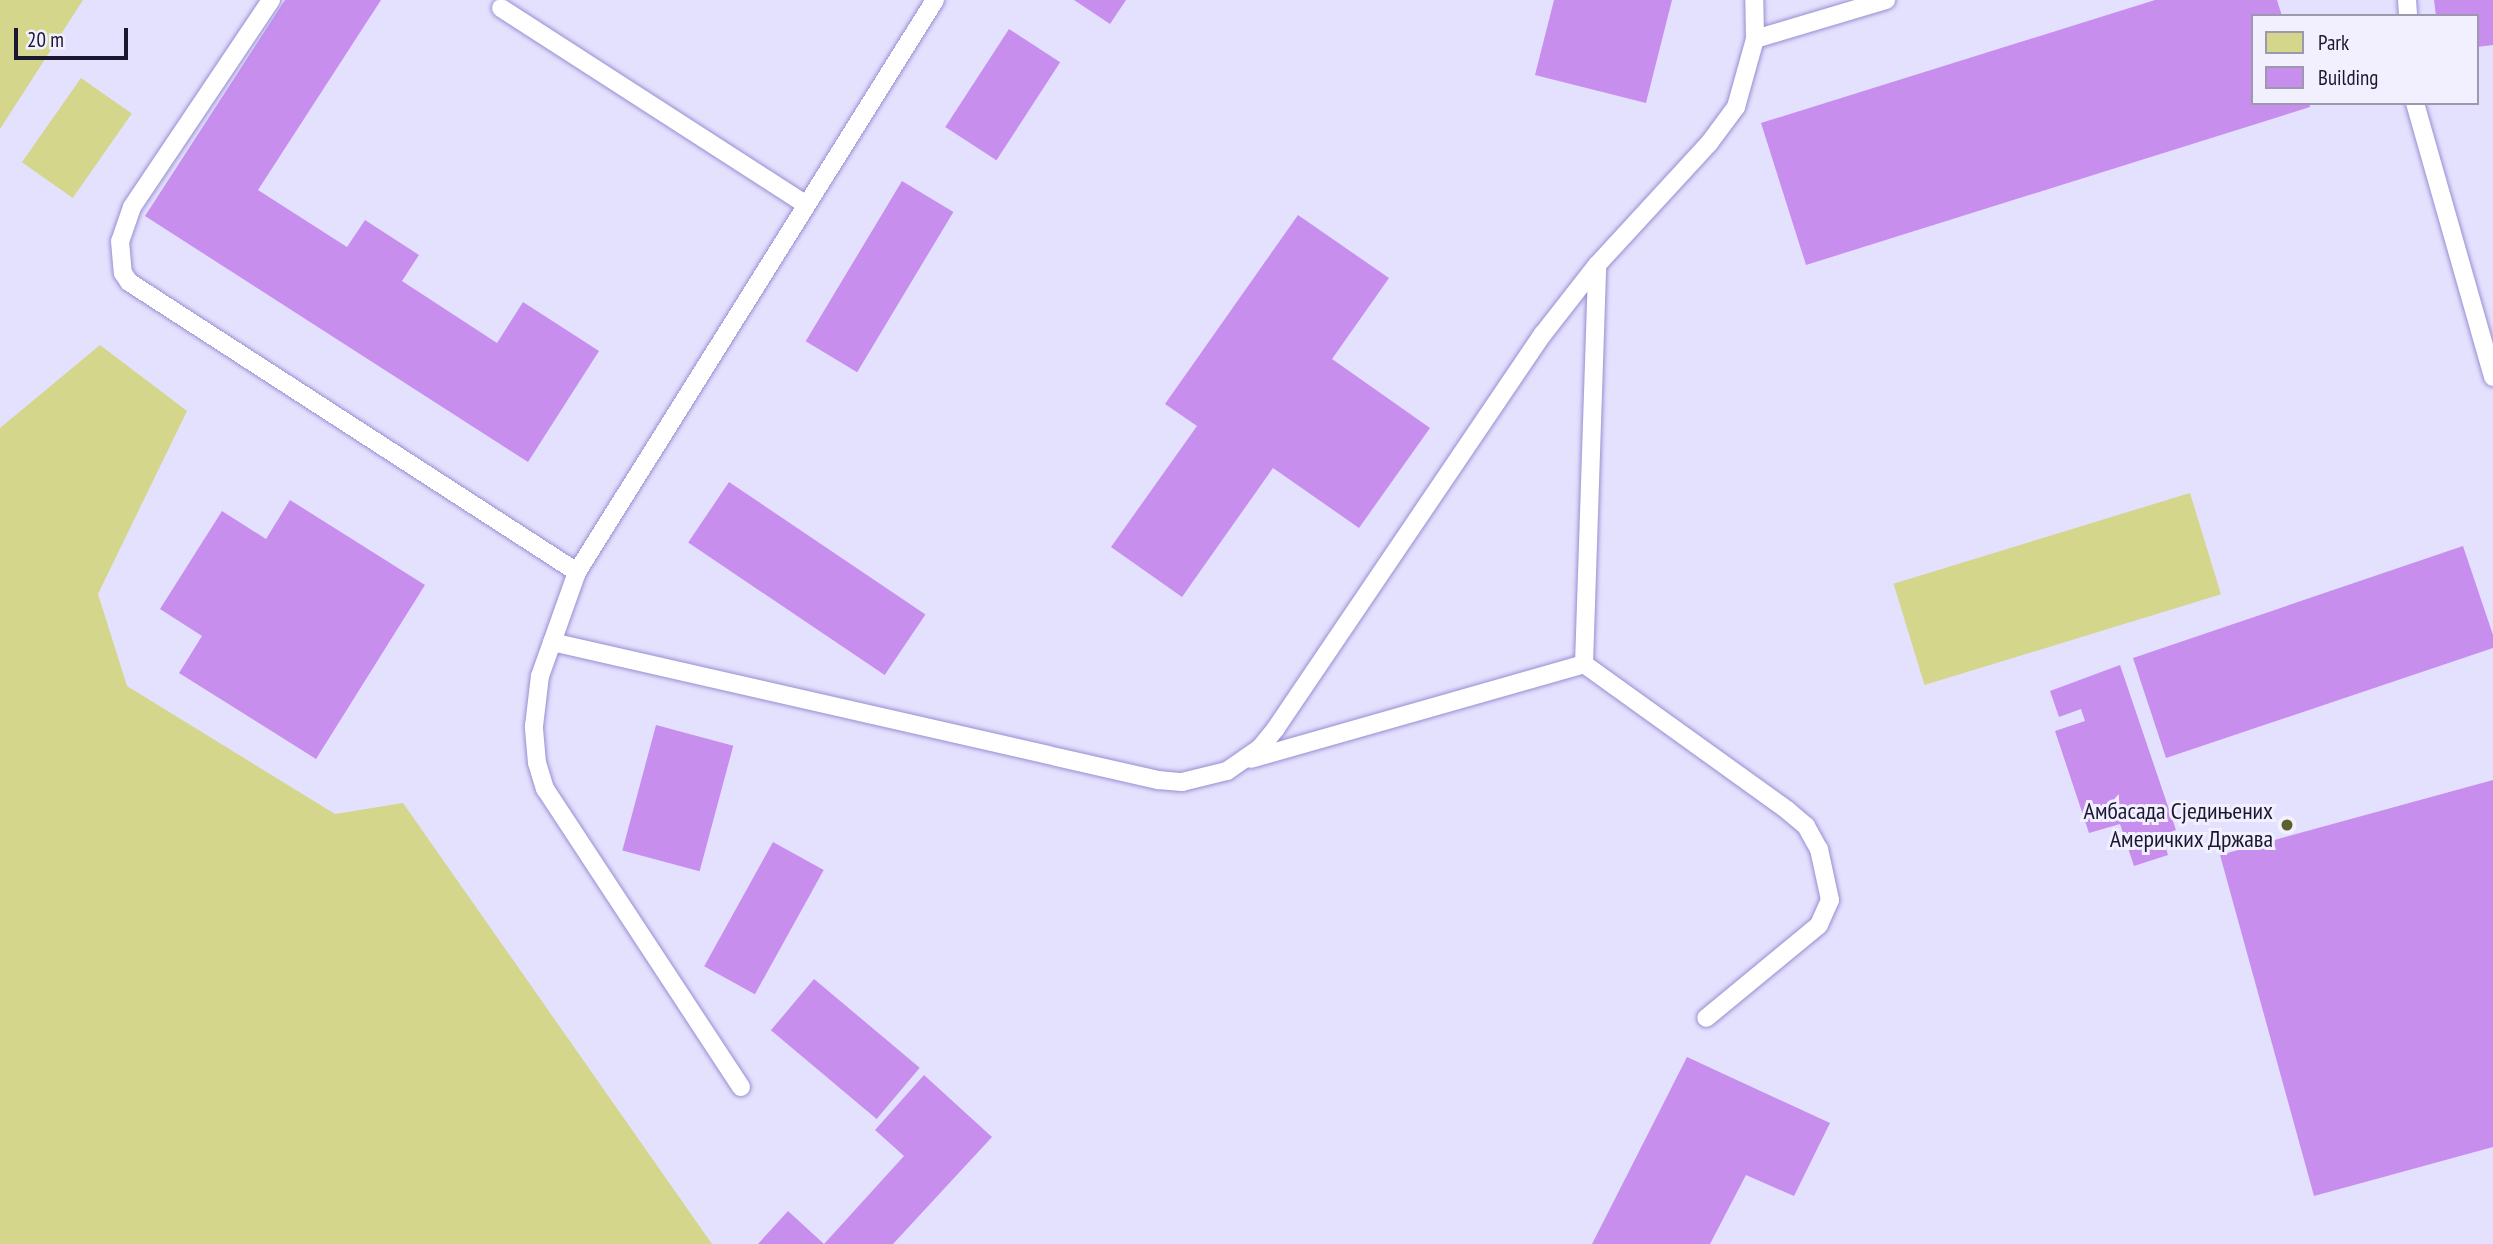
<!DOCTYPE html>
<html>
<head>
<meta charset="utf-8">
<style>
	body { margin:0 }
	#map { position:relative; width:2493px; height:1244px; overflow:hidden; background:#e4e1fe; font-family:"PT Sans Narrow",sans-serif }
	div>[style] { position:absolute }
	.green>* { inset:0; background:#d3d68b; transform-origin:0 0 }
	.building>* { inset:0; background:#c78eee; transform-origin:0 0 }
	.roads { filter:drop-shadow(0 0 2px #998ed1) drop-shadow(0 0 2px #998ed1) }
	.lane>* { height:18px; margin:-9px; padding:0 9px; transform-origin:9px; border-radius:9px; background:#fff }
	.dots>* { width:19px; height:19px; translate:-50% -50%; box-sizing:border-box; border:4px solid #f2f0ff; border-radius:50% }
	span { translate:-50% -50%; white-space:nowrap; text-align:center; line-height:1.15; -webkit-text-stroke:6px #f2f0ff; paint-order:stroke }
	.poi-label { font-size:24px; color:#1c1730 }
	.right { translate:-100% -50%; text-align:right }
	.legend { position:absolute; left:2251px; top:14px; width:228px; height:91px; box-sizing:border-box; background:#f2f0ff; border:2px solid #9c99ac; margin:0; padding:9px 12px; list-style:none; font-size:21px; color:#1c1730 }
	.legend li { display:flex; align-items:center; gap:14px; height:35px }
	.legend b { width:35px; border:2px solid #9c99ac }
	.scale { position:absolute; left:14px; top:28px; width:114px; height:32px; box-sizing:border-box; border:4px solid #1c1730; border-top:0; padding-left:9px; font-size:21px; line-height:24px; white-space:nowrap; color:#1c1730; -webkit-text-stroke:5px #f2f0ff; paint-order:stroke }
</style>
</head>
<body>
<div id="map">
	<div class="green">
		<i style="clip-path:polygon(0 0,83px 0,0 129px)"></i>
		<i style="left:81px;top:78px;width:62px;height:103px;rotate:35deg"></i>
		<i style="clip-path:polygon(100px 345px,187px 411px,98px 594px,127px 686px,335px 814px,403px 803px,712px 1244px,0 1244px,0 428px)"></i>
		<i style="left:2190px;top:493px;width:106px;height:310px;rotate:73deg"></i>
	</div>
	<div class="building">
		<i style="clip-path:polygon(285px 0,381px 0,258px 190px,347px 247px,365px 220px,419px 255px,402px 281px,497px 343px,523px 302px,599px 351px,528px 462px,145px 216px)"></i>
		<i style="clip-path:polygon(1074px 0,1126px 0,1110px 24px)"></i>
		<i style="clip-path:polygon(1554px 0,1672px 0,1646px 103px,1535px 75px)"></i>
		<i style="clip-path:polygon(2155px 0,2277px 0,2282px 16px,2253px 16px,2253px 103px,2309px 103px,2310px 107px,1806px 265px,1761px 123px)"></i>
		<i style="clip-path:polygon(2434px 0,2493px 0,2493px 45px,2477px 47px,2477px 16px,2436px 16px)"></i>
		<i style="left:1009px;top:29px;width:61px;height:117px;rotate:33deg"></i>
		<i style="left:902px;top:181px;width:60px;height:187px;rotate:31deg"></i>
		<i style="clip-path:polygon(1298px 215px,1389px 278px,1332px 359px,1430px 428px,1359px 528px,1273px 468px,1182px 597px,1111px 547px,1197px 426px,1165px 404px)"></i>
		<i style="left:729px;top:482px;width:237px;height:73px;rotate:34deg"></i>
		<i style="clip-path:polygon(290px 500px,425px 585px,316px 759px,179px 673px,202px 636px,160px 609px,222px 511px,266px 539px)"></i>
		<i style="clip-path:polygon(2463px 546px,2493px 635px,2493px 648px,2166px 758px,2133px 658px)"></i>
		<i style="clip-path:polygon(2120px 665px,2176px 830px,2162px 835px,2168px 855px,2134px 866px,2120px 824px,2089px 833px,2055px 731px,2085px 721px,2081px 709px,2059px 717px,2050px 691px)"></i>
		<i style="left:656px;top:725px;width:80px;height:130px;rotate:15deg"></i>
		<i style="clip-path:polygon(2493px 780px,2493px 1147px,2314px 1196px,2220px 855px)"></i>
		<i style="left:773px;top:842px;width:58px;height:142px;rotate:29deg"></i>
		<i style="left:814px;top:979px;width:138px;height:67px;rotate:40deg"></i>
		<i style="clip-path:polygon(1687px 1057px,1830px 1123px,1794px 1196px,1746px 1175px,1710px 1244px,1592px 1244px)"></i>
		<i style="clip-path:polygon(924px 1075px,992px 1137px,893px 1244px,758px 1244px,788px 1211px,824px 1244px,904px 1156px,875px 1130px)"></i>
	</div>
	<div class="roads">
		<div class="lane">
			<i style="left:271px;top:0;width:249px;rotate:123.9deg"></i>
			<i style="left:132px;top:207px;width:36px;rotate:109deg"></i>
			<i style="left:120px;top:241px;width:32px;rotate:85deg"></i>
			<i style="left:123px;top:273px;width:11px;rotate:56deg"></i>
			<i style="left:129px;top:282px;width:534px;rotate:32.92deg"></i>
			<i style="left:2407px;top:0;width:16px;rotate:86deg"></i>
			<i style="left:501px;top:8px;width:362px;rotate:32.8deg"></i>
			<i style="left:1755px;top:39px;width:137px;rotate:-16.6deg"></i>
			<i style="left:2415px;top:103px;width:285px;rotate:74.1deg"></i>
			<i style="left:552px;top:642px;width:622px;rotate:12.83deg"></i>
			<i style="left:1158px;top:780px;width:24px;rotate:5deg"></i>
			<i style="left:1182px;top:782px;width:46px;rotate:-13.7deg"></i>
			<i style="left:1227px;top:771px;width:40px;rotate:-34.9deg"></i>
			<i style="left:1260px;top:748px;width:26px;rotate:-51deg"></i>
			<i style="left:1276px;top:728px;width:476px;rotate:-55.9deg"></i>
			<i style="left:1543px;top:334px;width:88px;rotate:-52deg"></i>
			<i style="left:1597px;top:265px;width:167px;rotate:-47.4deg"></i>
			<i style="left:1710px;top:142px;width:44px;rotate:-53.4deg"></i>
			<i style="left:1736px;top:107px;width:71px;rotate:-74.4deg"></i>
			<i style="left:1755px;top:39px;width:39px;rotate:-91deg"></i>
			<i style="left:1584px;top:664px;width:250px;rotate:35.7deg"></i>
			<i style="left:1787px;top:810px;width:25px;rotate:40deg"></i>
			<i style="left:1806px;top:826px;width:26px;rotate:61deg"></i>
			<i style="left:1819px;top:849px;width:52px;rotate:77.8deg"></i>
			<i style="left:1830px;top:900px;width:27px;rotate:114deg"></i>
			<i style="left:1819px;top:925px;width:146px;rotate:140.5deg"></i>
			<i style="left:1584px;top:664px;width:399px;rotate:-88.1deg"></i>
			<i style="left:1251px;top:759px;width:346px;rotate:-15.9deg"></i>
			<i style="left:741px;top:1087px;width:357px;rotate:-123.3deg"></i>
			<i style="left:545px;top:789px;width:27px;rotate:-107deg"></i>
			<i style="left:537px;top:763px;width:37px;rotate:-95deg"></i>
			<i style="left:534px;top:726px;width:50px;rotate:-83.2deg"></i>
			<i style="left:540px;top:676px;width:110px;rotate:-70.4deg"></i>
			<i style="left:577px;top:572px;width:675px;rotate:-57.96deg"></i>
		</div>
	</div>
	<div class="dots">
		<i style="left:2287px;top:825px;background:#5d5f2c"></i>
	</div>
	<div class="poi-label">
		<span class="right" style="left:2273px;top:825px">Амбасада Сједињених<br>Америчких Држава</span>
	</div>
	<ul class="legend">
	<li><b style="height:19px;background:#d3d68b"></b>Park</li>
	<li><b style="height:19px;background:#c78eee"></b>Building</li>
	</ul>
	<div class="scale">20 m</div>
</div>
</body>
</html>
